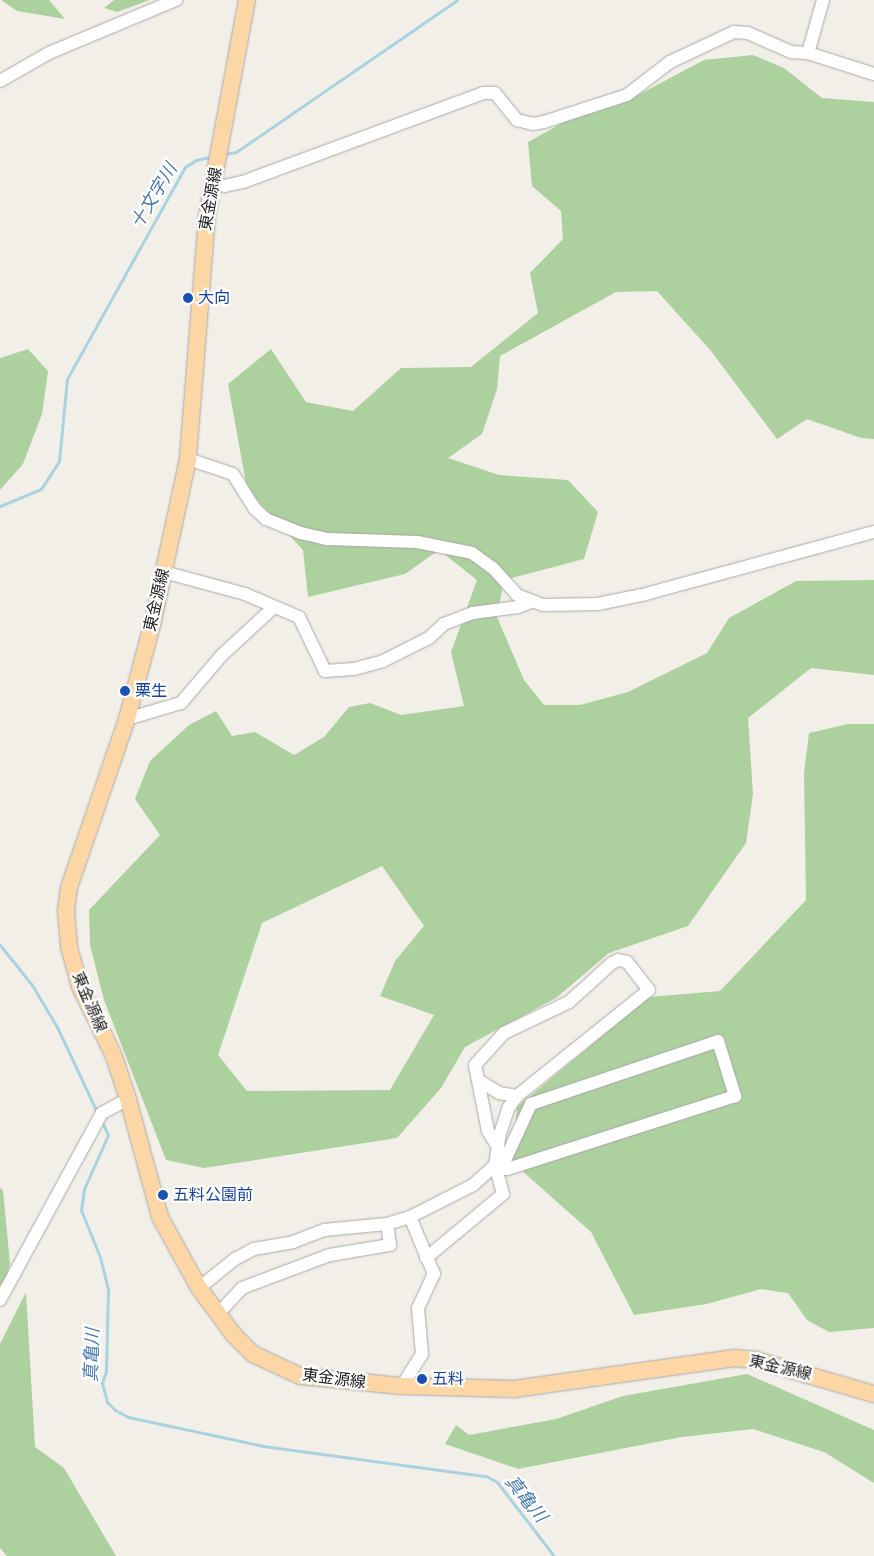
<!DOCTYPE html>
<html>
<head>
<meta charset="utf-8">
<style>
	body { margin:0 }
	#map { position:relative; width:874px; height:1556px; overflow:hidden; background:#f2efe9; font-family:Karla,"Noto Sans JP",sans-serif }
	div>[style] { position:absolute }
	.forest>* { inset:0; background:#add19e }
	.stream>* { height:3px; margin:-1.5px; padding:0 1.5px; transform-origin:1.5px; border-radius:1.5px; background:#aad3df }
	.roads { filter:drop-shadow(0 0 1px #a9a9a9) drop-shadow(0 0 1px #a9a9a9) }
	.minor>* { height:12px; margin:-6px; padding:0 6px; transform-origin:6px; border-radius:6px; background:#fff }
	.major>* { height:16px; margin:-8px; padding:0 8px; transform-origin:8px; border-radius:8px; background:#fcd6a4 }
	.dots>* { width:14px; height:14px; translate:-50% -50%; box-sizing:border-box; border:2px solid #fff; border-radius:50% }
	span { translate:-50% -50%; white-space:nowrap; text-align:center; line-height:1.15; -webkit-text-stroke:4.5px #fff; paint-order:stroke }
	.street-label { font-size:16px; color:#222 }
	.transit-label { font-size:16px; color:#164399 }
	.left { translate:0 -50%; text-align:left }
	.water-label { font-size:18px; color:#4a7aab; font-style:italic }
</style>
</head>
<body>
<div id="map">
	<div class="forest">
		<i style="clip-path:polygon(1px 0,49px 0,65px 19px,17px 11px)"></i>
		<i style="clip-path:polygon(114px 0,150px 0,117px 12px,104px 8px)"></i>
		<i style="clip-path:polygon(evenodd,753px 55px,784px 68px,822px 98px,874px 102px,874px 439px,861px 438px,807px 419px,777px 439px,711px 351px,657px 291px,616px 292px,500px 356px,497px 389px,482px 434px,448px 458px,499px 475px,568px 480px,598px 512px,584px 559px,504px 580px,497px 617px,524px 680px,544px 705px,580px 705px,628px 692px,707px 653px,729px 618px,796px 581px,874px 580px,874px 675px,811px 668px,748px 718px,753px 794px,746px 843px,688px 926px,609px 953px,556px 998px,465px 1047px,441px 1088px,397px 1138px,204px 1168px,166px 1160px,104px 1000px,90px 945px,89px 910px,160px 835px,135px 799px,150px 761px,189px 725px,216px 711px,232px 736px,255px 732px,294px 755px,324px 737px,349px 707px,370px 703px,401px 715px,464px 706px,451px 652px,477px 580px,439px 550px,405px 574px,308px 597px,303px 550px,247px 489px,228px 384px,271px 349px,306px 402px,353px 411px,401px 368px,471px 367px,538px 313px,530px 273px,563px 239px,561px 211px,532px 186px,528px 142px,573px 117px,640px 94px,704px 60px,753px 55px,382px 866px,424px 926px,395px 961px,380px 996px,434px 1015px,390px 1090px,247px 1091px,218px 1055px,262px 923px,382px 866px)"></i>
		<i style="clip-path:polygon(28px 349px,48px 371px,42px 414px,23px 464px,0 490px,0 358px)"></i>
		<i style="clip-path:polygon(848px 724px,874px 724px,874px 1328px,829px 1332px,807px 1320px,788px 1293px,761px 1289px,707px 1304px,634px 1315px,591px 1232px,512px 1162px,517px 1107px,649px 997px,720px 991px,806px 900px,804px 773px,809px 733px)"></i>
		<i style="clip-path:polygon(0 1188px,3px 1190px,10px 1264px,0 1297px)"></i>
		<i style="clip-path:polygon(26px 1292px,35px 1447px,64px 1468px,116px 1556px,7px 1556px,0 1548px,0 1344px)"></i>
		<i style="clip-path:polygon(747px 1374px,874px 1430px,874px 1483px,824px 1452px,753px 1429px,682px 1437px,518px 1469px,445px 1444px,456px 1425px,469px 1435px,556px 1419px,623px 1396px)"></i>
	</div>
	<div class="stream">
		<i style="left:225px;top:154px;width:11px;rotate:-10deg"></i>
		<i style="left:236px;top:152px;width:268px;rotate:-34.5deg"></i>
		<i style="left:0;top:506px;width:44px;rotate:-22.5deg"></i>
		<i style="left:41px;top:489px;width:33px;rotate:-57deg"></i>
		<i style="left:59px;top:461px;width:82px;rotate:-84.4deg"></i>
		<i style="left:67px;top:379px;width:243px;rotate:-60.9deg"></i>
		<i style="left:185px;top:167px;width:13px;rotate:-32deg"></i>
		<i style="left:196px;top:160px;width:18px;rotate:-13deg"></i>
		<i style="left:0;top:945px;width:51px;rotate:51.3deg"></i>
		<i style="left:32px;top:985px;width:49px;rotate:59.2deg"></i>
		<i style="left:57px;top:1027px;width:96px;rotate:64.8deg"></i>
		<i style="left:102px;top:1122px;width:14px;rotate:65deg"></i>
		<i style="left:108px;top:1135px;width:59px;rotate:114deg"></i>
		<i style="left:84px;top:1189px;width:21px;rotate:98deg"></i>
		<i style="left:81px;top:1210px;width:51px;rotate:68deg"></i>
		<i style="left:100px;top:1257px;width:34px;rotate:76deg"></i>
		<i style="left:108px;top:1290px;width:81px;rotate:91.4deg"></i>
		<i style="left:106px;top:1371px;width:13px;rotate:108deg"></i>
		<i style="left:102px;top:1383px;width:20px;rotate:75deg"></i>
		<i style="left:107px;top:1402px;width:11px;rotate:45deg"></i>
		<i style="left:115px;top:1410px;width:15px;rotate:28deg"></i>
		<i style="left:128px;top:1417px;width:138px;rotate:12.1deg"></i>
		<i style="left:263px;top:1446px;width:225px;rotate:7.7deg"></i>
		<i style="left:486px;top:1476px;width:13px;rotate:29deg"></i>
		<i style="left:497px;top:1482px;width:93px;rotate:52.4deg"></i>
	</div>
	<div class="roads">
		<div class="minor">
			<i style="left:808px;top:53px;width:55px;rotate:-74.2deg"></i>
			<i style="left:0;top:81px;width:56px;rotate:-29.7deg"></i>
			<i style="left:49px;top:53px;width:138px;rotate:-22.7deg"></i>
			<i style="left:212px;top:183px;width:13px;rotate:13deg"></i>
			<i style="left:225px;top:186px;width:18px;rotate:-13deg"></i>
			<i style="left:243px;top:182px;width:256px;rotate:-20.3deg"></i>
			<i style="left:483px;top:93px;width:12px"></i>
			<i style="left:495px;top:93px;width:35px;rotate:51deg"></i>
			<i style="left:517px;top:120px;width:16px;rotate:14deg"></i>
			<i style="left:533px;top:124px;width:11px;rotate:-10deg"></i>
			<i style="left:544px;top:122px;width:87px;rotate:-18deg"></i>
			<i style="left:627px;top:95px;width:54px;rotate:-37.5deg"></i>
			<i style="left:670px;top:62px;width:71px;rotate:-25.1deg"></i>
			<i style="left:734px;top:32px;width:14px;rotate:4deg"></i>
			<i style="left:748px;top:33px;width:47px;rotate:23.8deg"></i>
			<i style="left:791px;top:52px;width:17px;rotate:3deg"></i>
			<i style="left:808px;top:53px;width:69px;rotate:17.7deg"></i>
			<i style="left:188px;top:459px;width:47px;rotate:18.4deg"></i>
			<i style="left:233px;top:474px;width:40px;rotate:58deg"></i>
			<i style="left:254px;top:508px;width:16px;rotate:43deg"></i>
			<i style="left:266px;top:519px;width:38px;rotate:22deg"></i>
			<i style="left:301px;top:533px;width:28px;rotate:13deg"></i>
			<i style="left:328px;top:539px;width:89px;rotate:1.9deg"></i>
			<i style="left:417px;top:542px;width:56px;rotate:11.3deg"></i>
			<i style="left:472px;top:553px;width:26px;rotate:36deg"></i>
			<i style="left:493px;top:568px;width:36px;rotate:48deg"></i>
			<i style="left:517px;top:595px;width:28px;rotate:21deg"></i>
			<i style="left:543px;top:605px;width:55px;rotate:-1deg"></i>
			<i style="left:598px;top:604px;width:45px;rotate:-11.6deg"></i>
			<i style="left:642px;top:595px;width:240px;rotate:-15.2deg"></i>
			<i style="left:164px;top:572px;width:84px;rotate:15.2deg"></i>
			<i style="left:245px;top:594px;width:59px;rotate:23.1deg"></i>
			<i style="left:299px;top:617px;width:60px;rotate:64.3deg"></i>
			<i style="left:325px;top:671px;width:29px;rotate:-4deg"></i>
			<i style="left:354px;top:669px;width:30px;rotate:-15deg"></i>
			<i style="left:383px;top:661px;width:51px;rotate:-26.6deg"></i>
			<i style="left:429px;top:638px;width:21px;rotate:-43deg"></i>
			<i style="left:444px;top:624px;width:31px;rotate:-21deg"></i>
			<i style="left:473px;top:613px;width:45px;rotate:-7.6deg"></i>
			<i style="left:518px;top:607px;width:14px;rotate:-21deg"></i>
			<i style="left:127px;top:719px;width:56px;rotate:-16.5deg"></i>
			<i style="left:181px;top:703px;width:62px;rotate:-49.6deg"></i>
			<i style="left:221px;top:656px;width:72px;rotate:-42.8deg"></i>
			<i style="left:718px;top:1041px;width:58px;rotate:72.8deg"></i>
			<i style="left:735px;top:1096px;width:239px;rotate:162.2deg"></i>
			<i style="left:507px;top:1169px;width:13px;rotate:-162deg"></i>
			<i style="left:495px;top:1165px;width:13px;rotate:-32deg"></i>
			<i style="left:506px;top:1158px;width:60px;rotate:-65.2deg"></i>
			<i style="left:531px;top:1104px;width:197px;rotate:-18.6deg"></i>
			<i style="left:481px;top:1082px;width:21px;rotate:31deg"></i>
			<i style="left:499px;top:1093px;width:18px;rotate:9deg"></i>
			<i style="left:426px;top:1258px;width:100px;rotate:-39.7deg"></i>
			<i style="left:503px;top:1194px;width:30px;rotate:-105deg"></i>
			<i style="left:199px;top:1288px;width:46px;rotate:-38.9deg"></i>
			<i style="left:235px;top:1259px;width:21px;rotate:-28deg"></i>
			<i style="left:254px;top:1249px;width:40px;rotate:-10deg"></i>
			<i style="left:293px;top:1242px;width:33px;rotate:-21deg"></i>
			<i style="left:324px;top:1230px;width:63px;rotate:-5.4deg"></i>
			<i style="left:387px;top:1224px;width:24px;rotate:-17deg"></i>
			<i style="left:410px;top:1217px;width:71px;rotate:-26.9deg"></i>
			<i style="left:473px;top:1185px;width:30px;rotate:-42deg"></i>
			<i style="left:495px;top:1165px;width:18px;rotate:-81deg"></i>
			<i style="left:498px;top:1147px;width:10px;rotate:-84deg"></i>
			<i style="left:499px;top:1137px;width:32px;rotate:-72deg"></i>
			<i style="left:509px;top:1107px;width:14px;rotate:-54deg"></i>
			<i style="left:517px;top:1096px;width:169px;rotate:-38.8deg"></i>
			<i style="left:649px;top:990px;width:36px;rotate:-128deg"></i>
			<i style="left:627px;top:962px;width:9px;rotate:-167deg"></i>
			<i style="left:618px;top:960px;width:7px;rotate:153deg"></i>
			<i style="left:612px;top:963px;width:58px;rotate:137.8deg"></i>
			<i style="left:569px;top:1002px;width:72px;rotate:154.5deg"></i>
			<i style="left:504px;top:1033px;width:43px;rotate:132.2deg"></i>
			<i style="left:475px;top:1065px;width:67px;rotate:78.9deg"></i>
			<i style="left:488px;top:1131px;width:19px;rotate:58deg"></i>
			<i style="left:0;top:1300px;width:213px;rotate:-61.4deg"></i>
			<i style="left:102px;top:1113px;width:30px;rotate:-28deg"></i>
			<i style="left:217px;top:1315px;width:37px;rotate:-47deg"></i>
			<i style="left:242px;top:1288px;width:94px;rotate:-20.6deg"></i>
			<i style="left:330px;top:1255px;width:61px;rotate:-9.5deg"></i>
			<i style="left:390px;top:1245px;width:21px;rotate:-98deg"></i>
			<i style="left:402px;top:1386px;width:38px;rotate:-58deg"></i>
			<i style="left:422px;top:1354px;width:46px;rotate:-95deg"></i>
			<i style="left:418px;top:1308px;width:38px;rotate:-65deg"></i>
			<i style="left:434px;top:1274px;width:62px;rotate:-112.8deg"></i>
		</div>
		<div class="major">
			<i style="left:247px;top:0;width:220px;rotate:100.5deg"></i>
			<i style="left:207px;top:216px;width:244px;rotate:94.5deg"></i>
			<i style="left:188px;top:459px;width:170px;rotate:102.2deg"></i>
			<i style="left:152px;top:625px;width:97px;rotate:104.9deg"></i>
			<i style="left:127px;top:719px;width:178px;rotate:109deg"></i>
			<i style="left:69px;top:887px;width:24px;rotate:97deg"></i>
			<i style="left:66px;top:911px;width:36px;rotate:85deg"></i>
			<i style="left:69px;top:947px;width:41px;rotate:74.6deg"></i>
			<i style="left:80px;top:987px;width:75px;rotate:63.8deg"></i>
			<i style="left:113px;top:1054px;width:47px;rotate:71.6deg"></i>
			<i style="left:128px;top:1099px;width:122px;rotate:74.8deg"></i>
			<i style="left:160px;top:1217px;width:81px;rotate:61.2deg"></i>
			<i style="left:199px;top:1288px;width:57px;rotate:53.5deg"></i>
			<i style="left:233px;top:1334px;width:28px;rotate:45deg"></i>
			<i style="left:253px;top:1354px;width:52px;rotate:25.1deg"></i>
			<i style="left:300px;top:1376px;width:102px;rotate:5.6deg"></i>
			<i style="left:402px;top:1386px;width:112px;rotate:1.5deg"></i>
			<i style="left:514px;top:1389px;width:223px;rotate:-8deg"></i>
			<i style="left:735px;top:1358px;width:21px;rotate:5deg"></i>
			<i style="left:756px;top:1360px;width:123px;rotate:16.1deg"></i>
		</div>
	</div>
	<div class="dots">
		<i style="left:188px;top:298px;background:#1a4fb4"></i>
		<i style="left:125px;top:691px;background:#1a4fb4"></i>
		<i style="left:163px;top:1195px;background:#1a4fb4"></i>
		<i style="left:422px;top:1379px;background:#1a4fb4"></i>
	</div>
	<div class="street-label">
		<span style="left:211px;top:199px;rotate:-80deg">東金源線</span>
		<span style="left:157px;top:600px;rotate:-77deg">東金源線</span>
		<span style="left:89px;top:1002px;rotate:67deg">東金源線</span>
		<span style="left:780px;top:1368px;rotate:13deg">東金源線</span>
		<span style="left:334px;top:1379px;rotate:7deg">東金源線</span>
	</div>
	<div class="transit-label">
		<span class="left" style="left:198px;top:298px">大向</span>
		<span class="left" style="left:135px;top:691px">栗生</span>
		<span class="left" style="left:173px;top:1195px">五料公園前</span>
		<span class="left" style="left:432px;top:1379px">五料</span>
	</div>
	<div class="water-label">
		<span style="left:154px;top:196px;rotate:-59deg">十文字川</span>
		<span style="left:92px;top:1355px;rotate:-88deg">真亀川</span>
		<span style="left:526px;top:1499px;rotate:51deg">真亀川</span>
	</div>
</div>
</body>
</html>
